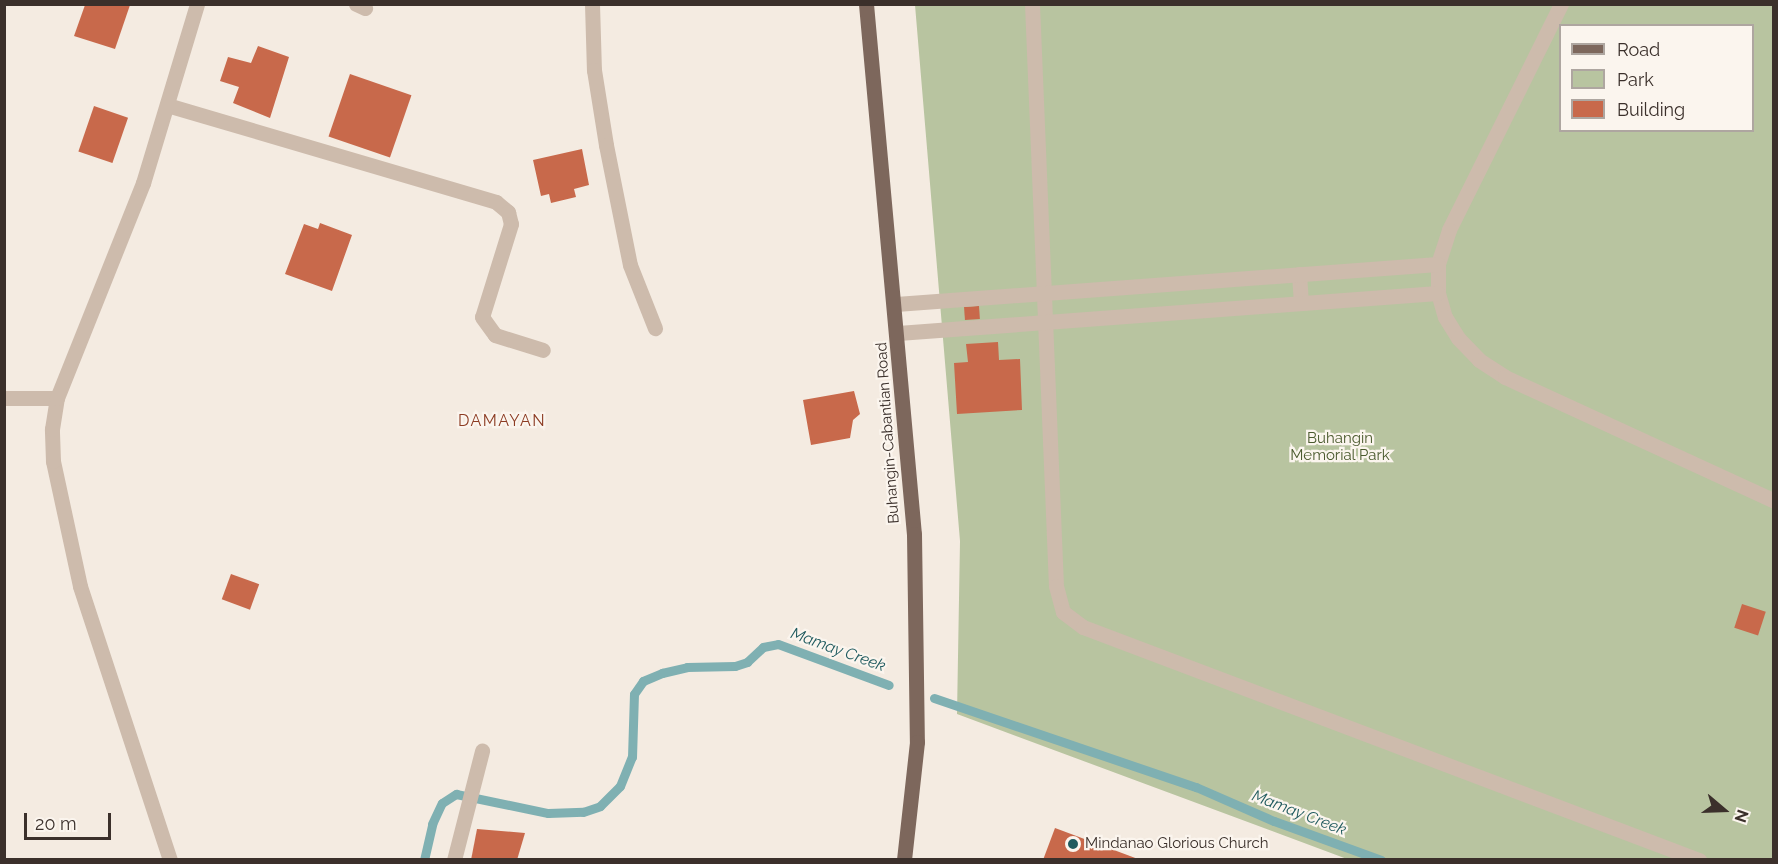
<!DOCTYPE html>
<html>
<head>
<meta charset="utf-8">
<style>
	body { margin:0 }
	#map { position:relative; width:1778px; height:864px; overflow:hidden; background:#f4ebe1; font-family:Raleway,sans-serif }
	div>[style] { position:absolute }
	.green>* { inset:0; background:#b8c4a0 }
	.stream>* { height:9px; margin:-4.5px; padding:0 4.5px; transform-origin:4.5px; border-radius:4.5px; background:#7fb0b2 }
	.building>* { inset:0; background:#c8694b; transform-origin:0 0 }
	.minor>* { height:15px; margin:-7.5px; padding:0 7.5px; transform-origin:7.5px; border-radius:7.5px; background:#cdbbac }
	.major>* { height:15px; margin:-7.5px; padding:0 7.5px; transform-origin:7.5px; border-radius:7.5px; background:#7d675c }
	.dots>* { width:16px; height:16px; translate:-50% -50%; box-sizing:border-box; border:3px solid #fbf5ee; border-radius:50% }
	span { translate:-50% -50%; white-space:nowrap; text-align:center; line-height:1.15; -webkit-text-stroke:4.5px #fbf5ee; paint-order:stroke }
	.street-label { font-size:15px; color:#3b302b }
	.park-label { font-size:15px; color:#4a5a2e }
	.poi-label { font-size:15px; color:#3b302b }
	.left { translate:0 -50%; text-align:left }
	.neighbourhood-label { font-size:16px; color:#8c3b22; letter-spacing:1.5px }
	.water-label { font-size:16px; color:#1f5a5e; font-style:italic }
	.frame { position:absolute; inset:0; border:6px solid #3b302b; pointer-events:none }
	.legend { position:absolute; left:1559px; top:24px; width:195px; height:108px; box-sizing:border-box; background:#fbf5ee; border:2px solid #aea6a0; margin:0; padding:8px 10px; list-style:none; font-size:18px; color:#3b302b }
	.legend li { display:flex; align-items:center; gap:12px; height:30px }
	.legend b { width:30px; border:2px solid #aea6a0 }
	.north { position:absolute; left:1694px; top:780px; width:60px; height:60px; -webkit-text-stroke:4px #fbf5ee; paint-order:stroke; rotate:109deg; font-size:16px; font-weight:700; line-height:24px; text-align:center; color:#3b302b }
	.north::after { content:''; display:block; margin:auto; width:21px; height:27px; background:#3b302b; clip-path:polygon(50% 0,100% 100%,50% 72%,0 100%) }
	.scale { position:absolute; left:24px; top:813px; width:87px; height:27px; box-sizing:border-box; border:3px solid #3b302b; border-top:0; padding-left:8px; font-size:18px; line-height:21px; white-space:nowrap; color:#3b302b; -webkit-text-stroke:4px #fbf5ee; paint-order:stroke }
</style>
</head>
<body>
<div id="map">
	<div class="green">
		<i style="clip-path:polygon(evenodd,915px 5px,1773px 5px,1773px 859px,1347px 859px,957px 714px,960px 541px,915px 5px,1560px 26px,1752px 26px,1752px 130px,1560px 130px,1560px 26px)"></i>
	</div>
	<div class="stream">
		<i style="left:934px;top:698px;width:277px;rotate:18.8deg"></i>
		<i style="left:1196px;top:787px;width:85px;rotate:23.6deg"></i>
		<i style="left:1274px;top:821px;width:114px;rotate:20deg"></i>
		<i style="left:424px;top:860px;width:37px;rotate:-77deg"></i>
		<i style="left:432px;top:824px;width:23px;rotate:-65deg"></i>
		<i style="left:442px;top:803px;width:17px;rotate:-33deg"></i>
		<i style="left:456px;top:794px;width:94px;rotate:11.7deg"></i>
		<i style="left:548px;top:813px;width:35px;rotate:-2deg"></i>
		<i style="left:583px;top:812px;width:18px;rotate:-19deg"></i>
		<i style="left:600px;top:806px;width:28px;rotate:-45deg"></i>
		<i style="left:620px;top:786px;width:31px;rotate:-68deg"></i>
		<i style="left:632px;top:757px;width:63px;rotate:-88.2deg"></i>
		<i style="left:634px;top:694px;width:16px;rotate:-55deg"></i>
		<i style="left:643px;top:681px;width:21px;rotate:-23deg"></i>
		<i style="left:662px;top:673px;width:26px;rotate:-13deg"></i>
		<i style="left:687px;top:667px;width:48px;rotate:-1.2deg"></i>
		<i style="left:735px;top:666px;width:13px;rotate:-18deg"></i>
		<i style="left:747px;top:662px;width:22px;rotate:-43deg"></i>
		<i style="left:763px;top:647px;width:15px;rotate:-11deg"></i>
		<i style="left:778px;top:644px;width:118px;rotate:20.3deg"></i>
	</div>
	<div class="building">
		<i style="clip-path:polygon(85px 5px,130px 5px,115px 49px,74px 36px)"></i>
		<i style="clip-path:polygon(258px 46px,289px 57px,270px 118px,233px 103px,239px 87px,220px 81px,228px 57px,251px 63px)"></i>
		<i style="left:350px;top:74px;width:65px;height:66px;rotate:19deg"></i>
		<i style="left:94px;top:106px;width:36px;height:48px;rotate:19deg"></i>
		<i style="clip-path:polygon(582px 149px,589px 185px,574px 189px,576px 197px,551px 203px,549px 194px,541px 196px,533px 160px)"></i>
		<i style="clip-path:polygon(320px 223px,352px 235px,332px 291px,285px 274px,304px 224px,318px 229px)"></i>
		<i style="left:979px;top:306px;width:13px;height:15px;rotate:86deg"></i>
		<i style="clip-path:polygon(998px 342px,999px 360px,1020px 359px,1022px 410px,957px 414px,954px 363px,968px 362px,966px 344px)"></i>
		<i style="clip-path:polygon(854px 391px,860px 414px,853px 420px,850px 438px,811px 445px,803px 400px)"></i>
		<i style="left:231px;top:574px;width:30px;height:27px;rotate:20deg"></i>
		<i style="left:1742px;top:604px;width:25px;height:25px;rotate:18deg"></i>
		<i style="clip-path:polygon(1055px 828px,1138px 859px,1138px 860px,1043px 860px)"></i>
		<i style="clip-path:polygon(477px 829px,525px 833px,517px 860px,471px 860px)"></i>
	</div>
	<div class="minor">
		<i style="left:356px;top:4px;width:10px;rotate:24deg"></i>
		<i style="left:592px;top:4px;width:66px;rotate:88.3deg"></i>
		<i style="left:594px;top:70px;width:76px;rotate:80.9deg"></i>
		<i style="left:606px;top:145px;width:122px;rotate:78.7deg"></i>
		<i style="left:630px;top:265px;width:68px;rotate:68.4deg"></i>
		<i style="left:1032px;top:4px;width:582px;rotate:87.64deg"></i>
		<i style="left:1056px;top:586px;width:27px;rotate:75deg"></i>
		<i style="left:1063px;top:612px;width:25px;rotate:37deg"></i>
		<i style="left:1083px;top:627px;width:659px;rotate:20.72deg"></i>
		<i style="left:1561px;top:4px;width:252px;rotate:116.4deg"></i>
		<i style="left:1449px;top:230px;width:36px;rotate:108deg"></i>
		<i style="left:1438px;top:264px;width:29px;rotate:90deg"></i>
		<i style="left:1438px;top:293px;width:25px;rotate:74deg"></i>
		<i style="left:1445px;top:317px;width:25px;rotate:58deg"></i>
		<i style="left:1458px;top:338px;width:30px;rotate:46deg"></i>
		<i style="left:1479px;top:360px;width:31px;rotate:33deg"></i>
		<i style="left:1505px;top:377px;width:296px;rotate:24.7deg"></i>
		<i style="left:167px;top:105px;width:343px;rotate:16.4deg"></i>
		<i style="left:496px;top:202px;width:16px;rotate:40deg"></i>
		<i style="left:508px;top:212px;width:12px;rotate:76deg"></i>
		<i style="left:511px;top:224px;width:97px;rotate:107.3deg"></i>
		<i style="left:482px;top:317px;width:22px;rotate:54deg"></i>
		<i style="left:495px;top:335px;width:50px;rotate:17.4deg"></i>
		<i style="left:1299px;top:274px;width:29px;rotate:86deg"></i>
		<i style="left:896px;top:304px;width:543px;rotate:-4.22deg"></i>
		<i style="left:898px;top:333px;width:541px;rotate:-4.24deg"></i>
		<i style="left:4px;top:398px;width:53px"></i>
		<i style="left:170px;top:860px;width:288px;rotate:-108.2deg"></i>
		<i style="left:80px;top:586px;width:128px;rotate:-102.2deg"></i>
		<i style="left:53px;top:461px;width:32px;rotate:-92deg"></i>
		<i style="left:52px;top:429px;width:31px;rotate:-81deg"></i>
		<i style="left:57px;top:398px;width:232px;rotate:-68.2deg"></i>
		<i style="left:143px;top:183px;width:187px;rotate:-73.2deg"></i>
		<i style="left:454px;top:860px;width:113px;rotate:-75.6deg"></i>
	</div>
	<div class="major">
		<i style="left:866px;top:4px;width:532px;rotate:84.83deg"></i>
		<i style="left:914px;top:534px;width:208px;rotate:89.2deg"></i>
		<i style="left:917px;top:742px;width:119px;rotate:96.3deg"></i>
	</div>
	<div class="dots">
		<i style="left:1073px;top:844px;background:#1f5a5e"></i>
	</div>
	<div class="street-label">
		<span style="left:888px;top:433px;rotate:-94deg">Buhangin-Cabantian Road</span>
	</div>
	<div class="park-label">
		<span style="left:1340px;top:447px">Buhangin<br>Memorial Park</span>
	</div>
	<div class="poi-label">
		<span class="left" style="left:1085px;top:844px">Mindanao Glorious Church</span>
	</div>
	<div class="neighbourhood-label">
		<span style="left:502px;top:421px">DAMAYAN</span>
	</div>
	<div class="water-label">
		<span style="left:838px;top:650px;rotate:20deg">Mamay Creek</span>
		<span style="left:1299px;top:813px;rotate:21deg">Mamay Creek</span>
	</div>
	<div class="frame"></div>
	<ul class="legend">
	<li><b style="height:8px;background:#7d675c"></b>Road</li>
	<li><b style="height:16px;background:#b8c4a0"></b>Park</li>
	<li><b style="height:16px;background:#c8694b"></b>Building</li>
	</ul>
	<div class="north">N</div>
	<div class="scale">20 m</div>
</div>
</body>
</html>
